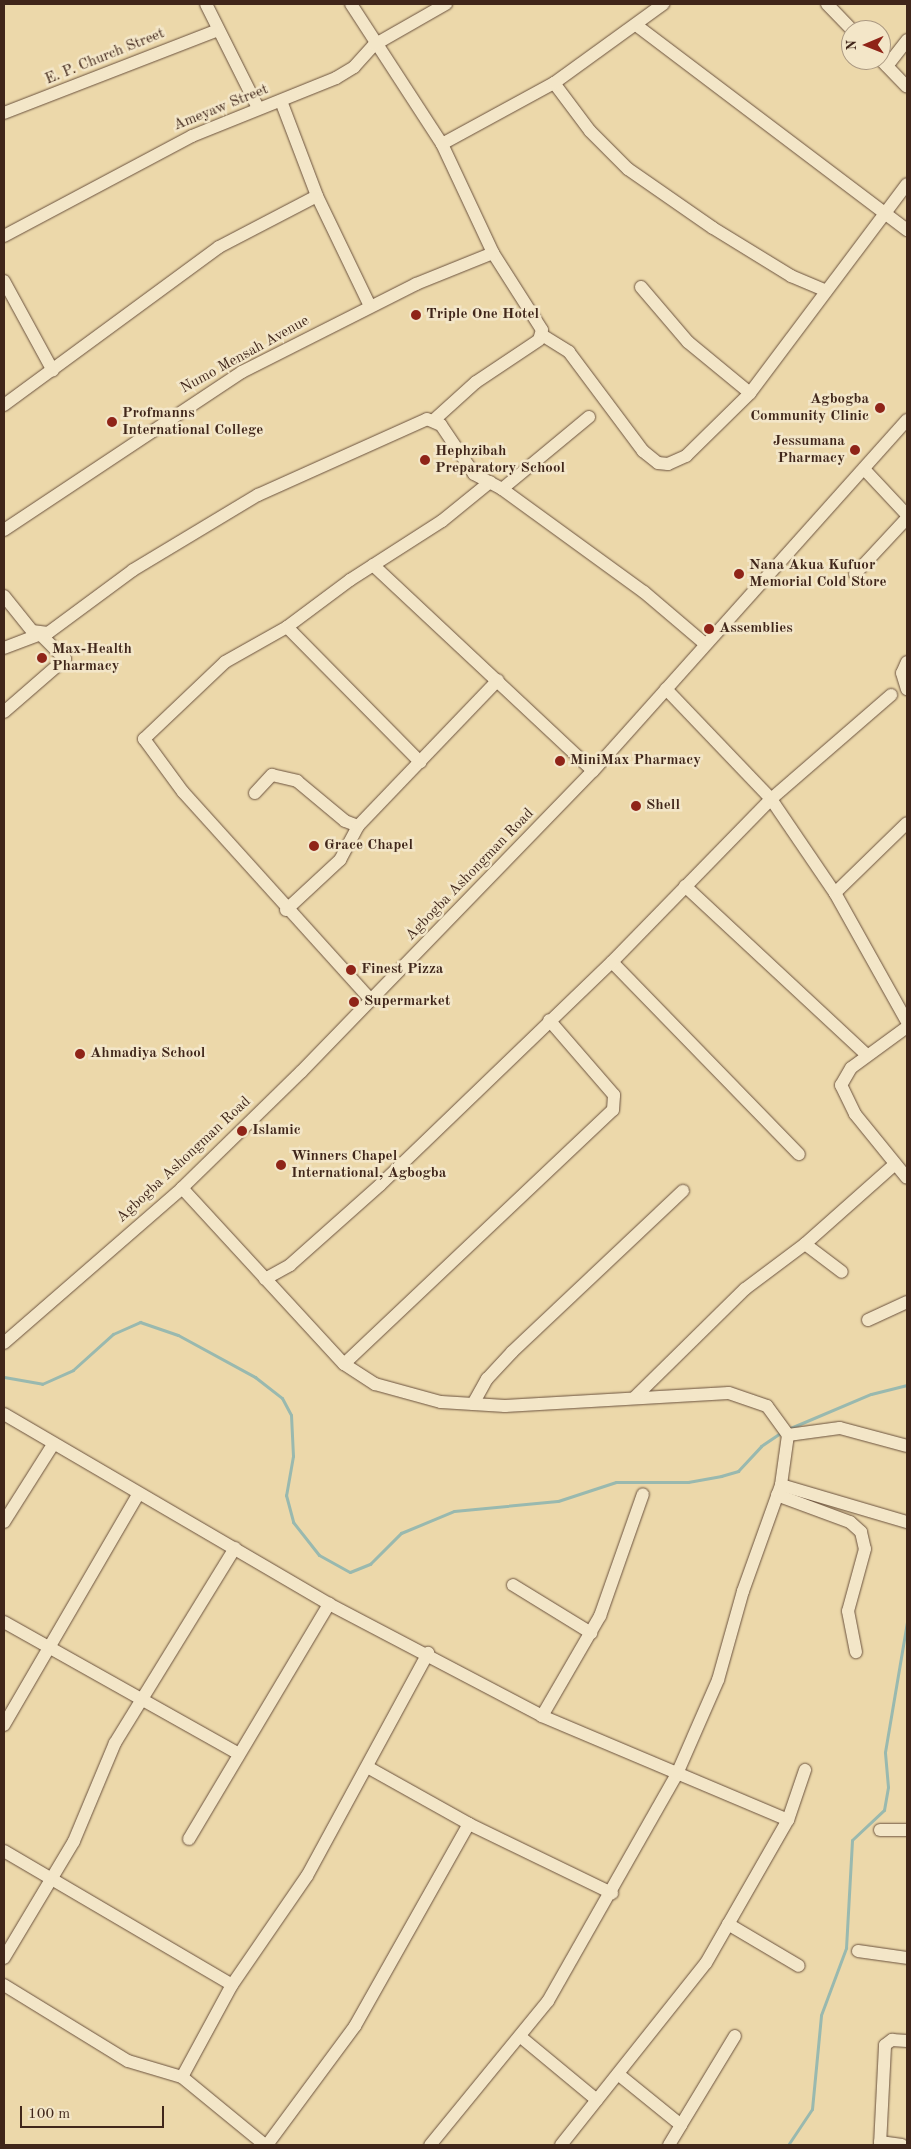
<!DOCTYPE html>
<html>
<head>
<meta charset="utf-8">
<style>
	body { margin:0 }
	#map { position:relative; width:911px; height:2149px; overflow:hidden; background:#ecd8aa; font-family:"Old Standard TT",serif }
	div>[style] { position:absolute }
	.stream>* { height:3px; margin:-1.5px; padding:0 1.5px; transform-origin:1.5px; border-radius:1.5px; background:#99b9af }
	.roads { filter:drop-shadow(0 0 1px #6b523e) drop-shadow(0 0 1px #6b523e) }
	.minor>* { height:12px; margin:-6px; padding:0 6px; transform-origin:6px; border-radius:6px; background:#f3e6c8 }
	.dots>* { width:14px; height:14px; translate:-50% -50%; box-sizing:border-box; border:2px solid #f3e6c8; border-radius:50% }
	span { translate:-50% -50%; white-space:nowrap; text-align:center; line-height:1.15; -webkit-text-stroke:5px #f3e6c8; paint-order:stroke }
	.street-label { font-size:15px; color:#40261a }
	.poi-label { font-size:15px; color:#40261a; font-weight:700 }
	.left { translate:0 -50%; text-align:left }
	.right { translate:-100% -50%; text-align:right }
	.frame { position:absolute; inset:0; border:5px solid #40261a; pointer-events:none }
	.north { position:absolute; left:841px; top:20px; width:50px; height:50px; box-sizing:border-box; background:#f3e6c8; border:1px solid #ab9982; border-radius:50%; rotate:269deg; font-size:14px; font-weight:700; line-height:20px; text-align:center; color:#40261a }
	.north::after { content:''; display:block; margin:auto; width:18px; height:22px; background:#8f2418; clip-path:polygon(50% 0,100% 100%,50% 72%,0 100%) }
	.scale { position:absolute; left:20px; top:2106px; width:144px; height:22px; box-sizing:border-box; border:2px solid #40261a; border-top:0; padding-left:6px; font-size:15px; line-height:18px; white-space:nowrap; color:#40261a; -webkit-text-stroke:4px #f3e6c8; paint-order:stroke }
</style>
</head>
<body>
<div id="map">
	<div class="stream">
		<i style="left:4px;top:1377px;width:39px;rotate:10deg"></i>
		<i style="left:42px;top:1384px;width:34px;rotate:-24deg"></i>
		<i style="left:73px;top:1370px;width:54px;rotate:-42deg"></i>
		<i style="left:113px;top:1334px;width:30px;rotate:-24deg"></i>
		<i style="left:140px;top:1322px;width:40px;rotate:18.9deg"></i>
		<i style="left:178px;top:1335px;width:88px;rotate:28.6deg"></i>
		<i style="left:255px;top:1377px;width:34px;rotate:38deg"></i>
		<i style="left:282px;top:1398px;width:19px;rotate:62deg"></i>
		<i style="left:291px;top:1415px;width:41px;rotate:87.2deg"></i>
		<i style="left:293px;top:1456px;width:40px;rotate:100deg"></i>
		<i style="left:286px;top:1495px;width:28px;rotate:75deg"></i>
		<i style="left:293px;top:1522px;width:42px;rotate:51.8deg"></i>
		<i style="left:319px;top:1555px;width:35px;rotate:29deg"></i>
		<i style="left:350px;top:1572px;width:22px;rotate:-22deg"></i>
		<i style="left:370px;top:1564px;width:44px;rotate:-45deg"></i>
		<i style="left:401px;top:1533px;width:57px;rotate:-22.5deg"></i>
		<i style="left:454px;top:1511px;width:104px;rotate:-5.5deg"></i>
		<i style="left:558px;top:1501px;width:61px;rotate:-18.1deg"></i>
		<i style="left:616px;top:1482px;width:72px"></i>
		<i style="left:688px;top:1482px;width:34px;rotate:-10deg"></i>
		<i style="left:721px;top:1476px;width:18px;rotate:-16deg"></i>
		<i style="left:738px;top:1471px;width:34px;rotate:-47deg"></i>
		<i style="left:761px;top:1446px;width:25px;rotate:-34deg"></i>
		<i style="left:788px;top:1429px;width:90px;rotate:-22.9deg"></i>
		<i style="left:871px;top:1394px;width:37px;rotate:-14deg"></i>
		<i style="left:788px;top:2145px;width:43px;rotate:-56.3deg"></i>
		<i style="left:812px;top:2109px;width:94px;rotate:-84.5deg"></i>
		<i style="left:821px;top:2015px;width:72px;rotate:-69.5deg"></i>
		<i style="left:846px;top:1948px;width:108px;rotate:-86.8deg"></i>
		<i style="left:852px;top:1840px;width:44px;rotate:-43.2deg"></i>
		<i style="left:884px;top:1810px;width:23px;rotate:-80deg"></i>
		<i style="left:888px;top:1787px;width:35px;rotate:-95deg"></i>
		<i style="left:885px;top:1752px;width:132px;rotate:-80.4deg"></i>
	</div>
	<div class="roads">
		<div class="minor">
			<i style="left:206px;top:4px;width:116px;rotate:63.4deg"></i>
			<i style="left:351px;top:4px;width:167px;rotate:57deg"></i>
			<i style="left:442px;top:144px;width:120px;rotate:64.9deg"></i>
			<i style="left:493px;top:253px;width:91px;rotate:57.5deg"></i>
			<i style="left:542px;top:330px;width:10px;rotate:107deg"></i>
			<i style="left:539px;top:340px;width:76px;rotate:146.3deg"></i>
			<i style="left:476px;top:382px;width:57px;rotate:137.9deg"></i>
			<i style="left:827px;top:4px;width:36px;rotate:46deg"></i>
			<i style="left:636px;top:25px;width:340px;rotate:37.1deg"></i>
			<i style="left:881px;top:60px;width:37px;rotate:46deg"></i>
			<i style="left:887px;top:66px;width:33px;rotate:-52deg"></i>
			<i style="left:554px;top:83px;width:60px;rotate:53.1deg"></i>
			<i style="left:590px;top:131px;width:54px;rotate:45deg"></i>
			<i style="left:628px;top:169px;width:103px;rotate:34.8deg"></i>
			<i style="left:713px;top:228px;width:92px;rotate:31.6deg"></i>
			<i style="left:791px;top:276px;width:38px;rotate:23deg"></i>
			<i style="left:281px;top:101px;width:102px;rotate:69.2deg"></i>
			<i style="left:317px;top:196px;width:122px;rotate:64.3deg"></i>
			<i style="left:4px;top:113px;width:230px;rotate:-21.2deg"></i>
			<i style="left:442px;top:144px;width:128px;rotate:-28.6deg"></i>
			<i style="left:554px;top:83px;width:135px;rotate:-35.9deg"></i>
			<i style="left:4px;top:236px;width:213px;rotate:-28deg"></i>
			<i style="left:192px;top:136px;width:155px;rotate:-21.9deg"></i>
			<i style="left:336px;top:78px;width:21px;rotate:-31deg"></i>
			<i style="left:354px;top:67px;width:30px;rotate:-48deg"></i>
			<i style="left:374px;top:45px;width:83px;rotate:-29.7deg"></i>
			<i style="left:4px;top:281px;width:102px;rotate:61.4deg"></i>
			<i style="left:641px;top:287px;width:72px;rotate:49.5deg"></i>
			<i style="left:688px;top:342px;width:80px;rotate:39.4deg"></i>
			<i style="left:542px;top:335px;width:32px;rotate:32deg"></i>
			<i style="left:569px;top:352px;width:124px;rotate:53.2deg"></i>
			<i style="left:643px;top:451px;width:19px;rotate:39deg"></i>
			<i style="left:658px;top:463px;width:10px;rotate:6deg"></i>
			<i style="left:668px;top:464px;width:20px;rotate:-24deg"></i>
			<i style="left:686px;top:456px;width:90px;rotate:-44.5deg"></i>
			<i style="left:750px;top:393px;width:261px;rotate:-53.1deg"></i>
			<i style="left:4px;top:405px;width:267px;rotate:-36.3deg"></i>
			<i style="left:219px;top:247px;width:110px;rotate:-27.5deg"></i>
			<i style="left:864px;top:469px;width:63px;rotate:46.9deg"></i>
			<i style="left:502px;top:489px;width:113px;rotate:-39.6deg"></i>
			<i style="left:4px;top:530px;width:286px;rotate:-33.6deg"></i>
			<i style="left:242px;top:372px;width:195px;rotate:-26.8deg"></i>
			<i style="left:416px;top:284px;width:83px;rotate:-21.9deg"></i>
			<i style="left:373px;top:565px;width:301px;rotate:43.1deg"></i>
			<i style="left:855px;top:574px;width:76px;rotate:-47.1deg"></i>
			<i style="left:4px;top:596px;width:45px;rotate:51.3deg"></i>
			<i style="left:32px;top:631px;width:16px;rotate:7deg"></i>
			<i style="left:48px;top:633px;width:106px;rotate:-36.5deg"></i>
			<i style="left:133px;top:570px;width:146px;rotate:-31deg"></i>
			<i style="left:258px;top:495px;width:185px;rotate:-24.2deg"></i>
			<i style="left:427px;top:419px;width:15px;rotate:23deg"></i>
			<i style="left:441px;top:425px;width:59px;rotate:56deg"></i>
			<i style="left:474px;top:474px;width:32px;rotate:28deg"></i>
			<i style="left:502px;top:489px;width:175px;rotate:36deg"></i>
			<i style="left:644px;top:592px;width:80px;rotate:40.4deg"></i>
			<i style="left:287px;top:627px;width:190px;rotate:45.4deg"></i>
			<i style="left:4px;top:648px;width:39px;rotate:-21deg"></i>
			<i style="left:907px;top:662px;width:12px;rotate:114deg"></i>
			<i style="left:902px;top:673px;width:17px;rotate:73deg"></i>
			<i style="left:666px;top:689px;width:152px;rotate:46.3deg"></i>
			<i style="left:771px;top:799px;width:114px;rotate:55.8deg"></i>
			<i style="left:835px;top:893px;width:148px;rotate:60.8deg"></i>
			<i style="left:4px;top:712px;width:81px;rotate:-41deg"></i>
			<i style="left:65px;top:659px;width:35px;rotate:-135deg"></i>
			<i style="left:255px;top:793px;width:25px;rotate:-47deg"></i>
			<i style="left:272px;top:775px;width:26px;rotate:13deg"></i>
			<i style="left:297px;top:781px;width:62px;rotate:39.8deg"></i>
			<i style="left:345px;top:821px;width:14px;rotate:21deg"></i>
			<i style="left:685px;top:886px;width:248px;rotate:42.9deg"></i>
			<i style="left:835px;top:893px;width:100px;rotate:-44.2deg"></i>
			<i style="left:286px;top:910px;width:74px;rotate:-42.8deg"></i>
			<i style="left:340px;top:860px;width:38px;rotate:-62deg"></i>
			<i style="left:358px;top:826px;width:202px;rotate:-46.2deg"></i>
			<i style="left:612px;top:962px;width:268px;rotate:45.8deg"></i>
			<i style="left:371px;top:1000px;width:280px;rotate:-132.1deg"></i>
			<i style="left:183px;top:792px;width:66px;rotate:-126.3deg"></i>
			<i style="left:144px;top:739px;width:112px;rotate:-43.5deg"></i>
			<i style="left:225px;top:662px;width:71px;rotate:-29.4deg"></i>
			<i style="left:287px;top:627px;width:79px;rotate:-36.7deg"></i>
			<i style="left:350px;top:580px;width:109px;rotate:-32.7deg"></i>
			<i style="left:442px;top:521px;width:62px;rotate:-39.1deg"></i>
			<i style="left:907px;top:1027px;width:69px;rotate:143.8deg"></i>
			<i style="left:851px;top:1068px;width:20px;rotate:120deg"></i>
			<i style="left:841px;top:1085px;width:32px;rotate:64deg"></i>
			<i style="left:855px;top:1114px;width:82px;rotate:50.9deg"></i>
			<i style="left:182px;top:1188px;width:239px;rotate:47.4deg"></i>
			<i style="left:344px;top:1364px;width:37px;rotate:33deg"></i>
			<i style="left:375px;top:1384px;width:68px;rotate:15.3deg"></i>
			<i style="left:441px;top:1402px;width:64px;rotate:3.6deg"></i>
			<i style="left:505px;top:1406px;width:224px;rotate:-3.3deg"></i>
			<i style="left:729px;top:1393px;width:40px;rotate:18.9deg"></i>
			<i style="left:767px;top:1406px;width:36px;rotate:54deg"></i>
			<i style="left:788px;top:1435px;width:50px;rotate:98deg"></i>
			<i style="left:781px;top:1485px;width:113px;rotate:109.7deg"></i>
			<i style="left:743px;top:1591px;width:92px;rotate:105.7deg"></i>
			<i style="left:718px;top:1680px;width:103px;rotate:113.6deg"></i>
			<i style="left:677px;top:1774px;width:261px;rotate:119.6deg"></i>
			<i style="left:548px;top:2001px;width:186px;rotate:129.3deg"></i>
			<i style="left:805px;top:1244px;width:46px;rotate:37.1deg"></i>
			<i style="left:265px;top:1279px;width:29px;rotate:-29deg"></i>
			<i style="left:290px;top:1265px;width:120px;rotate:-41.6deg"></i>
			<i style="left:380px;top:1185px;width:322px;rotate:-43.9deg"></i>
			<i style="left:612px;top:962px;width:228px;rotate:-45.7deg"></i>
			<i style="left:771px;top:799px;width:159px;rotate:-40.9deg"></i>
			<i style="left:868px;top:1320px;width:43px;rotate:-24.8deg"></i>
			<i style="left:4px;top:1343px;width:236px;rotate:-41deg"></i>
			<i style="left:182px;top:1188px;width:166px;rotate:-44.3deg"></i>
			<i style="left:301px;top:1072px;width:419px;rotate:-45.9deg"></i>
			<i style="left:593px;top:771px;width:471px;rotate:-48.2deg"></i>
			<i style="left:344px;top:1364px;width:370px;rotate:-43.4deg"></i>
			<i style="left:613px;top:1110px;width:15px;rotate:-86deg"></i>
			<i style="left:614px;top:1095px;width:99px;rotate:-130.9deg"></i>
			<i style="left:635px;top:1397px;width:154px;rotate:-44.5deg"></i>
			<i style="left:745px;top:1289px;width:75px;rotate:-36.9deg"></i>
			<i style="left:805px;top:1244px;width:119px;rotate:-41.6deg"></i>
			<i style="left:473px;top:1404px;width:29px;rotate:-61deg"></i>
			<i style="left:487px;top:1379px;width:37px;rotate:-47deg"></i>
			<i style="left:512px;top:1352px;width:235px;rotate:-43.3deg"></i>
			<i style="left:4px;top:1414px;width:376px;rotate:30.3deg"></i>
			<i style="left:329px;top:1604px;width:241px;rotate:27.7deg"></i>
			<i style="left:542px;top:1716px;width:267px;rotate:22.9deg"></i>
			<i style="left:788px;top:1435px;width:52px;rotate:-7.7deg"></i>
			<i style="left:840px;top:1428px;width:69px;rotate:15deg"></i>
			<i style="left:781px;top:1485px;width:131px;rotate:16.4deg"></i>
			<i style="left:777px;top:1495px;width:78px;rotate:20.3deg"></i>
			<i style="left:850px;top:1522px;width:15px;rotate:42deg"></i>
			<i style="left:861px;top:1532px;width:17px;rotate:77deg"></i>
			<i style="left:865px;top:1549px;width:64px;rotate:105.3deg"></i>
			<i style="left:848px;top:1611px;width:42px;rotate:79deg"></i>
			<i style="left:4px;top:1522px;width:90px;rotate:-57.7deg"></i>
			<i style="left:513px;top:1585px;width:92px;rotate:31.6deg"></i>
			<i style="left:4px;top:1622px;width:267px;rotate:29.3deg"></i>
			<i style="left:542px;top:1716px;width:116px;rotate:-59.9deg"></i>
			<i style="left:600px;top:1616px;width:129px;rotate:-70.6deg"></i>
			<i style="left:4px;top:1725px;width:266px;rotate:-59.8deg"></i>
			<i style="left:369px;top:1768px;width:115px;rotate:29.2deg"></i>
			<i style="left:469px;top:1824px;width:159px;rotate:25.8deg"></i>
			<i style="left:880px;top:1830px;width:27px"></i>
			<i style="left:189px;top:1839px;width:274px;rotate:-59.2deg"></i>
			<i style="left:4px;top:1851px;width:264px;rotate:30.4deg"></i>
			<i style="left:728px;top:1924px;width:82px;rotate:30.6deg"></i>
			<i style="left:858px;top:1951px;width:49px;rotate:8.1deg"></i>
			<i style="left:4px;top:1958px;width:136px;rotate:-59.1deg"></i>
			<i style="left:74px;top:1841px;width:106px;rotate:-67.3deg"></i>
			<i style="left:115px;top:1743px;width:229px;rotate:-58.4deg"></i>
			<i style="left:4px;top:1985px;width:145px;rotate:31.5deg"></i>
			<i style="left:128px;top:2061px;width:56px;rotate:16.5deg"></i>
			<i style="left:182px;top:2077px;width:107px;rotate:39.3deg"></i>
			<i style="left:522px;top:2038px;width:97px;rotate:39.6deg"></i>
			<i style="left:618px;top:2074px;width:81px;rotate:39deg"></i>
			<i style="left:681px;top:2125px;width:104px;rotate:-58.8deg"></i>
			<i style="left:182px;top:2077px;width:105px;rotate:-61.5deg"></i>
			<i style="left:232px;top:1985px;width:132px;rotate:-55.5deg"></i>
			<i style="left:307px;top:1876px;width:254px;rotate:-61.5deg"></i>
			<i style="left:880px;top:2142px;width:22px;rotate:8deg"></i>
			<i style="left:267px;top:2145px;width:148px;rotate:-53.5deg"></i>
			<i style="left:355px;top:2026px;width:232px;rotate:-60.6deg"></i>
			<i style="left:561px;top:2145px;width:233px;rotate:-51.5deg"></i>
			<i style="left:706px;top:1963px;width:165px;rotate:-60.2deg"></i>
			<i style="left:788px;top:1820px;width:53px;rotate:-71.2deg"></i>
			<i style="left:669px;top:2145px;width:23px;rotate:-59deg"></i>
			<i style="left:880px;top:2145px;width:100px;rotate:-87.1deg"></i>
			<i style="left:885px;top:2045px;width:9px;rotate:-36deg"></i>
			<i style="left:892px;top:2040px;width:15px;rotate:4deg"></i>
		</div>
	</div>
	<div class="dots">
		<i style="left:416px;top:315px;background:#8f2418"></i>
		<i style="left:880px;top:408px;background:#8f2418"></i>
		<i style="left:112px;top:422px;background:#8f2418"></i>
		<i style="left:855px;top:450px;background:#8f2418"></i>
		<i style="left:425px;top:460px;background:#8f2418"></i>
		<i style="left:739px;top:574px;background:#8f2418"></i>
		<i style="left:709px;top:629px;background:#8f2418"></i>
		<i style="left:42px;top:658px;background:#8f2418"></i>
		<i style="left:560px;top:761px;background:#8f2418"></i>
		<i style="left:636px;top:806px;background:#8f2418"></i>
		<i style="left:314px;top:846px;background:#8f2418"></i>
		<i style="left:351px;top:970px;background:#8f2418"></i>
		<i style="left:354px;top:1002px;background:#8f2418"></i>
		<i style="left:80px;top:1054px;background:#8f2418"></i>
		<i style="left:242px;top:1131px;background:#8f2418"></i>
		<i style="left:281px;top:1165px;background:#8f2418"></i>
	</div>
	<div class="street-label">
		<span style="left:105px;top:57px;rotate:-22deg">E. P. Church Street</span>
		<span style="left:221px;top:108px;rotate:-22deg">Ameyaw Street</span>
		<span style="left:245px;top:355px;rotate:-29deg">Numo Mensah Avenue</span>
		<span style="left:470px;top:875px;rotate:-46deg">Agbogba Ashongman Road</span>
		<span style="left:184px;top:1160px;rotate:-43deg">Agbogba Ashongman Road</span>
	</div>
	<div class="poi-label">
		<span class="left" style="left:426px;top:315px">Triple One Hotel</span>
		<span class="right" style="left:869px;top:408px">Agbogba<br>Community Clinic</span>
		<span class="left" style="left:122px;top:422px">Profmanns<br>International College</span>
		<span class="right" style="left:845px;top:450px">Jessumana<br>Pharmacy</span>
		<span class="left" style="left:435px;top:460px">Hephzibah<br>Preparatory School</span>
		<span class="left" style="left:749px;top:574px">Nana Akua Kufuor<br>Memorial Cold Store</span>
		<span class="left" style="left:719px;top:629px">Assemblies</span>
		<span class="left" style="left:52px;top:658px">Max-Health<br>Pharmacy</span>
		<span class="left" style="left:570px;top:761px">MiniMax Pharmacy</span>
		<span class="left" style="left:646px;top:806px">Shell</span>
		<span class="left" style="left:324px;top:846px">Grace Chapel</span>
		<span class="left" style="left:361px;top:970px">Finest Pizza</span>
		<span class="left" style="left:364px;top:1002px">Supermarket</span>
		<span class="left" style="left:90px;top:1054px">Ahmadiya School</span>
		<span class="left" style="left:252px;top:1131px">Islamic</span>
		<span class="left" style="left:291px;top:1165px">Winners Chapel<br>International, Agbogba</span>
	</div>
	<div class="frame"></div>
	<div class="north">N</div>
	<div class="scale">100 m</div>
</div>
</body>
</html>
